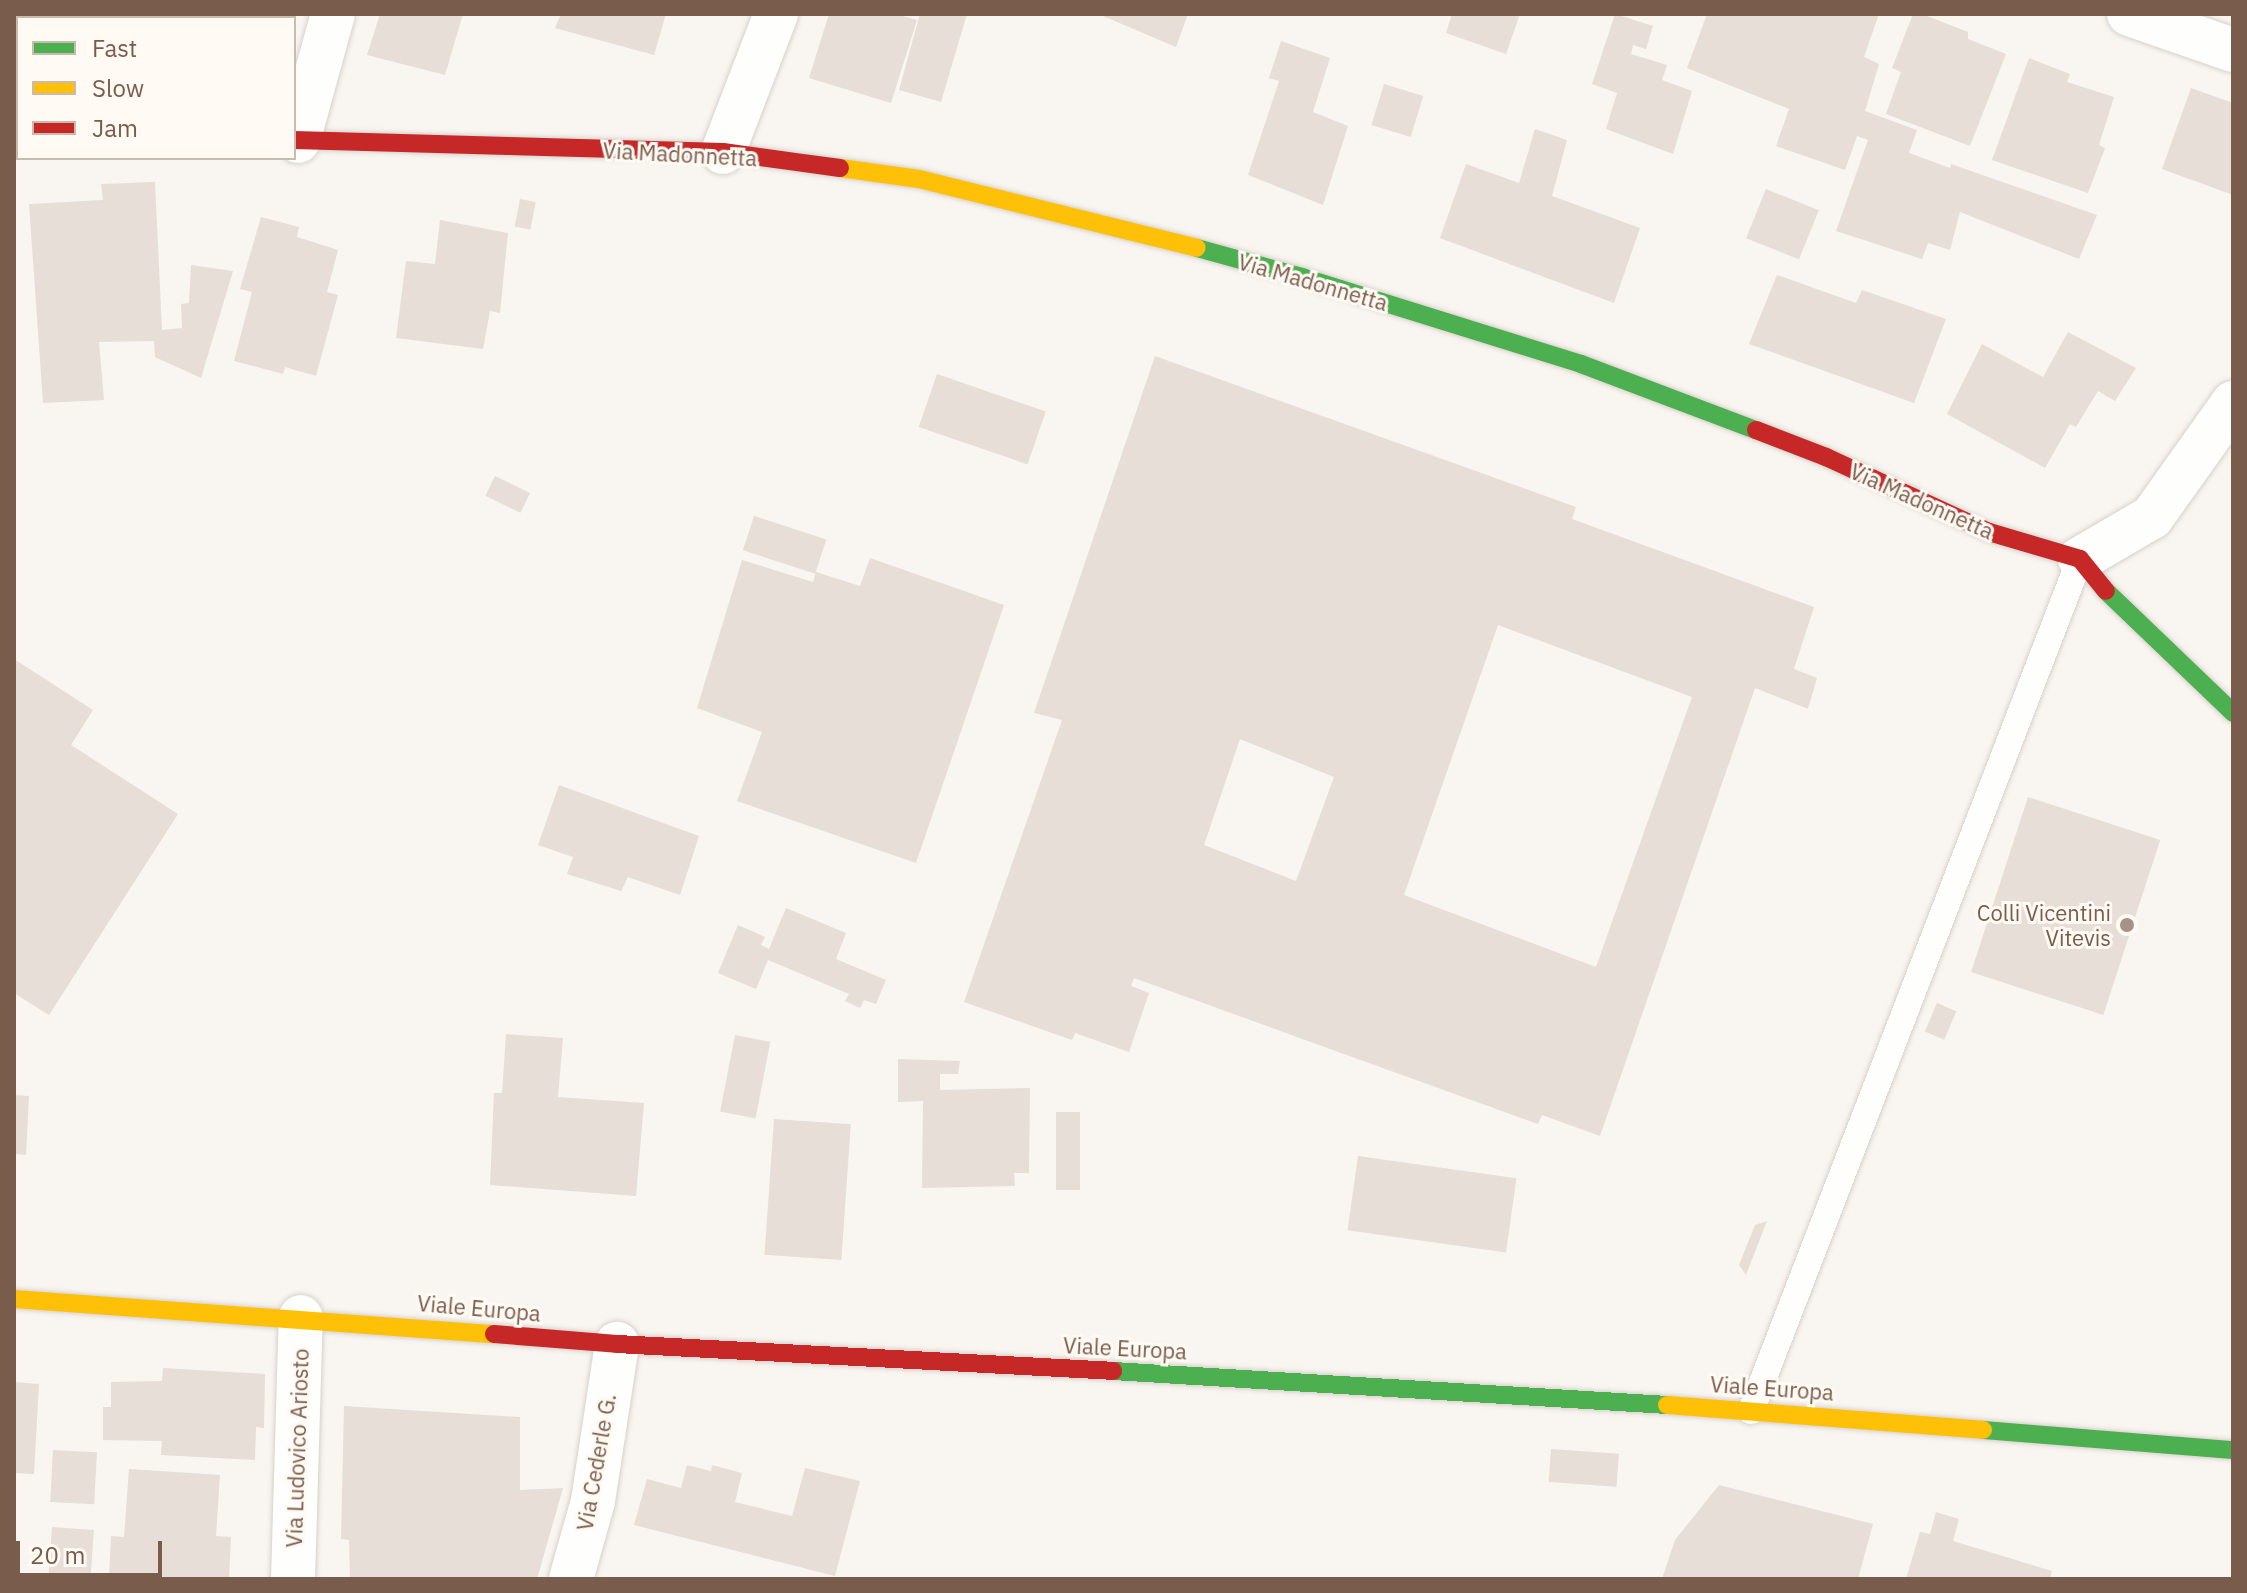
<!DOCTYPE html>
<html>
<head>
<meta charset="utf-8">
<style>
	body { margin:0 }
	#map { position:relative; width:2247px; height:1593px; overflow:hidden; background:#f9f5f0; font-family:"IBM Plex Sans",sans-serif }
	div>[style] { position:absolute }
	.building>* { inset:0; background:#e6ded7; transform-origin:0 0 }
	.roads { filter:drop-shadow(0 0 2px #d7d1cb) drop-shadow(0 0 2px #d7d1cb) }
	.lane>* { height:26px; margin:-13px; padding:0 13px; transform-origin:13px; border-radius:13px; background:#fefefd }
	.street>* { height:44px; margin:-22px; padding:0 22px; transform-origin:22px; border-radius:22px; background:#fefefd }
	.fast>* { height:18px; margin:-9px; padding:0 9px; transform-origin:9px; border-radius:9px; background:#4caf50 }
	.slow>* { height:18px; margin:-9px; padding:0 9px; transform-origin:9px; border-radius:9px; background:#ffc107 }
	.jam>* { height:18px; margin:-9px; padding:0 9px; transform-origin:9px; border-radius:9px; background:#c62828 }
	.dots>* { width:22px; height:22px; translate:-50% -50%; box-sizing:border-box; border:4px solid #fffaf3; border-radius:50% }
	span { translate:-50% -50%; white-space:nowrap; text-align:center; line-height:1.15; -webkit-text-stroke:6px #fffaf3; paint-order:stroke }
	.street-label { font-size:22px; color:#7a5c4d }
	.poi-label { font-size:22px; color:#7a5c4d }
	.right { translate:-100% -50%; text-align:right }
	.frame { position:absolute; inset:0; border:16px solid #7a5c4d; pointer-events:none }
	.legend { position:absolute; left:16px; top:16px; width:280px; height:144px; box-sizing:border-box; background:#fffaf3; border:2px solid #cabbb1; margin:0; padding:10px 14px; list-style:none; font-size:24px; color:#7a5c4d }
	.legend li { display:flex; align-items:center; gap:16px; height:40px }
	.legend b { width:40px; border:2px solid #cabbb1 }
	.scale { position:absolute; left:16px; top:1541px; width:146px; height:36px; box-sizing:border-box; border:4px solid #7a5c4d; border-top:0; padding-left:10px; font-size:24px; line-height:28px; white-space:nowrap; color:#7a5c4d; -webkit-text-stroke:6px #fffaf3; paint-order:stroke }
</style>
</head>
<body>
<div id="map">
	<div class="building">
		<i style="clip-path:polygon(14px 14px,115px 14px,114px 18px,18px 18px,18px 56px,14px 55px)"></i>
		<i style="clip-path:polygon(288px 14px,287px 18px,241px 15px,241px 14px)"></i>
		<i style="clip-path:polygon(380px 14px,463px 14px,445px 75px,367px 55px)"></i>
		<i style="clip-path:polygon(561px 14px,666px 14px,654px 55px,555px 28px)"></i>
		<i style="clip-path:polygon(829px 14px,895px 14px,917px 20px,891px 103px,809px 78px)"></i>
		<i style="clip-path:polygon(920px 14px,967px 14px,941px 102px,899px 90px)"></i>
		<i style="clip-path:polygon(1098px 14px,1188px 14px,1176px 47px)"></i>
		<i style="clip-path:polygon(1452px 14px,1520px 14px,1506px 54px,1446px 33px)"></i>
		<i style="clip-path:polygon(1615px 14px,1653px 26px,1646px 49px,1633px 45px,1631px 54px,1667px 65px,1662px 80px,1692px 91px,1673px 154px,1606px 129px,1617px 93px,1592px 84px)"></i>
		<i style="clip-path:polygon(1707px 14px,1879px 14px,1864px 57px,1879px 64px,1865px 111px,1917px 130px,1909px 153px,1950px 168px,1951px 164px,2097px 215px,2079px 259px,1960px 212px,1950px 250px,1928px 243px,1922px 259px,1836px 231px,1868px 140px,1857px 136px,1845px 170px,1776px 146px,1789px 109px,1687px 68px)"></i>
		<i style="clip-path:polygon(1913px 14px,1922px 14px,1968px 32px,1968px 39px,2006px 54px,1970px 146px,1886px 114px,1901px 72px,1892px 68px)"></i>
		<i style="clip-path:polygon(1281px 41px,1330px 58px,1313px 112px,1348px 126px,1323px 205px,1248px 175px,1279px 81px,1269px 78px)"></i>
		<i style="clip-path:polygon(2029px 58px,2070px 74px,2067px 82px,2114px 97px,2099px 145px,2105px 148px,2088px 193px,1992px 160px)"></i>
		<i style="left:1384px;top:84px;width:41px;height:43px;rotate:17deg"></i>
		<i style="clip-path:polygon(2191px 88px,2233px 103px,2233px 195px,2162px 169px)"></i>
		<i style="clip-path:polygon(1535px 129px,1567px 140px,1552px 196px,1640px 228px,1614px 303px,1440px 238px,1466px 164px,1519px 183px)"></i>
		<i style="clip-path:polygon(155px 182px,162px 330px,182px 328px,181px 304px,189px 303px,191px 265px,233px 271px,201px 378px,155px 357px,154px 341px,99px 342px,104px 400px,43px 403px,29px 204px,103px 200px,101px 184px)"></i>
		<i style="left:1766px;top:189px;width:57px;height:53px;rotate:22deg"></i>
		<i style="left:520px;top:199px;width:16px;height:28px;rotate:11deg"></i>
		<i style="clip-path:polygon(261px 217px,299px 227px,297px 237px,338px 250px,327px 292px,338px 295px,316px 376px,285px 367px,283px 374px,234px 361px,252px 292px,240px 289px)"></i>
		<i style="clip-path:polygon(440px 220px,508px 233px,500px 313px,490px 311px,483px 349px,396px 338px,406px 261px,435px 264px)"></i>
		<i style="clip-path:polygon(1777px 275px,1856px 303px,1862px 290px,1946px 319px,1914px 403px,1749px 344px)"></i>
		<i style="clip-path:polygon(2068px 332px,2136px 368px,2115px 401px,2098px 391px,2076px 427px,2070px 424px,2045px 468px,1947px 414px,1982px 344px,2043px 377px)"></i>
		<i style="clip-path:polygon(evenodd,1155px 356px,1576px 507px,1572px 519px,1814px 607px,1794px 669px,1817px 678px,1808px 709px,1755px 688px,1600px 1136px,1542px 1115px,1538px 1124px,1134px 978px,1131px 986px,1149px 993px,1129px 1052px,1075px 1033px,1072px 1040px,964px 1002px,1062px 720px,1034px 713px,1155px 356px,1498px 625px,1692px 697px,1596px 967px,1404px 895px,1498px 625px,1155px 356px,1240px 739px,1334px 777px,1296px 881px,1204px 845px,1240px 739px)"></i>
		<i style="left:937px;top:374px;width:115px;height:56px;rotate:19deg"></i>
		<i style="left:495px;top:476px;width:39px;height:22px;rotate:26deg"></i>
		<i style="left:754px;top:516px;width:76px;height:36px;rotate:18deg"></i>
		<i style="clip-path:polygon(870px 558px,1004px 605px,916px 863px,737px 801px,762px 732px,697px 708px,742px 560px,813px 582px,816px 572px,860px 586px)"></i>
		<i style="clip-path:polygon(14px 659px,93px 710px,71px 745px,178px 814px,49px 1015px,14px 993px)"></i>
		<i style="clip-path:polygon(559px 785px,699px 836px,680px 895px,628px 877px,621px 891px,567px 874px,573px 857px,538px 845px)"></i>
		<i style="left:2028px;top:797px;width:139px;height:184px;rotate:18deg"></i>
		<i style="clip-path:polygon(786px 908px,846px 933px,836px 959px,886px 980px,876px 1004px,864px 1000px,860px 1008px,845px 1001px,849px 994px,768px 960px,756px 989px,718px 973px,738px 925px,765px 937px,761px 945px,769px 949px)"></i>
		<i style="left:1937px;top:1003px;width:21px;height:31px;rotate:23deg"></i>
		<i style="clip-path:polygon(506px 1034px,563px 1038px,558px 1097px,644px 1103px,636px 1196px,490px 1185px,494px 1093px,502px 1093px)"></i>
		<i style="left:735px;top:1035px;width:36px;height:78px;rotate:11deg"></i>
		<i style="clip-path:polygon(898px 1059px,960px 1061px,958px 1074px,940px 1074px,940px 1090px,1030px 1088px,1029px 1173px,1014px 1173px,1015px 1186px,922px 1188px,923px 1101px,898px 1102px)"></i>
		<i style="clip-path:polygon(14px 1095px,29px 1096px,26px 1155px,14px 1154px)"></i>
		<i style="left:1080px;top:1112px;width:78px;height:24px;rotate:90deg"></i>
		<i style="left:774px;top:1119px;width:77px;height:136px;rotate:4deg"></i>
		<i style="left:1358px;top:1156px;width:160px;height:75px;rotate:8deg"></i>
		<i style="clip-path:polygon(1767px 1221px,1746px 1275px,1739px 1265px,1755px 1225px)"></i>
		<i style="clip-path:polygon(163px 1368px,265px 1374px,264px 1428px,256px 1427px,255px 1460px,161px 1455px,162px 1441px,103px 1440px,103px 1407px,111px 1407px,111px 1382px,162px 1381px)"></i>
		<i style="clip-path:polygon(14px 1382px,39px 1384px,34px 1474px,14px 1473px)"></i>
		<i style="clip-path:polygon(344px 1406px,520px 1417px,520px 1490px,563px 1488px,537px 1579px,350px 1579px,349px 1540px,341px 1539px)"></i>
		<i style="left:1551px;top:1449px;width:68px;height:33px;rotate:4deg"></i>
		<i style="left:53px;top:1450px;width:44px;height:52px;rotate:3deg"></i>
		<i style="clip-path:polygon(687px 1465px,711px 1471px,712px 1465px,742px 1473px,735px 1502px,792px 1516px,805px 1468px,860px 1481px,835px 1576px,634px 1525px,647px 1479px,681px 1488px)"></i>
		<i style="clip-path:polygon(129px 1469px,220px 1475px,216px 1536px,231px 1537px,229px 1579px,109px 1579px,111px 1536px,124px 1537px)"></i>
		<i style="clip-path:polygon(1719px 1485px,1873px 1524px,1858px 1579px,1662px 1579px,1675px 1540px)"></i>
		<i style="clip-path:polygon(1936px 1512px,1959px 1519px,1953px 1541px,2052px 1571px,2050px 1579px,1906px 1579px,1920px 1532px,1930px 1534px)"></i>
		<i style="left:52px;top:1527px;width:42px;height:52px;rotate:4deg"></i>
	</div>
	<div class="roads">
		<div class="lane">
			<i style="left:1751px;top:1411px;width:913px;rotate:-68.89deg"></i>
		</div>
		<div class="street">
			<i style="left:2129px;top:14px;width:110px;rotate:19.1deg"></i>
			<i style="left:14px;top:126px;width:4px;rotate:14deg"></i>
			<i style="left:298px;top:141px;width:132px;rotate:-74.6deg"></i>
			<i style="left:723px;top:152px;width:148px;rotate:-69deg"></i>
			<i style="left:2080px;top:559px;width:83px;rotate:-30.3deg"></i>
			<i style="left:2152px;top:517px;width:140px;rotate:-54.6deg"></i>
			<i style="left:293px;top:1579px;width:262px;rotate:-88.3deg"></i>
			<i style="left:571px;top:1579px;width:81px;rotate:-74.2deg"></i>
			<i style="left:593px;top:1501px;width:159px;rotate:-81.3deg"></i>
		</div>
		<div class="fast">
			<i style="left:1197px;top:248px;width:109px;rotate:15.4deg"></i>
			<i style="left:1302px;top:277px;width:292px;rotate:17.3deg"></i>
			<i style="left:1581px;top:364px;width:187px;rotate:20.7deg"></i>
			<i style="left:2106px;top:591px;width:176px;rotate:43.8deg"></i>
			<i style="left:1113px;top:1371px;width:555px;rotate:3.51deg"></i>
			<i style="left:1983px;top:1430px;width:251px;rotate:4.6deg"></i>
		</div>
		<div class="slow">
			<i style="left:840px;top:168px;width:80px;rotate:7.9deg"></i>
			<i style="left:919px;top:179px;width:286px;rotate:13.9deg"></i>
			<i style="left:14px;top:1299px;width:481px;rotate:4.2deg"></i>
			<i style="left:1667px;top:1405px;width:317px;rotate:4.5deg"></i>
		</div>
		<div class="jam">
			<i style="left:294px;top:140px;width:429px;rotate:1.6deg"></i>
			<i style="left:723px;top:152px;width:118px;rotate:7.8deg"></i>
			<i style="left:1756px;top:430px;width:75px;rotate:21.1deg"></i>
			<i style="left:1826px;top:457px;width:179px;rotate:24.7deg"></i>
			<i style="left:1989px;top:532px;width:95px;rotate:16.5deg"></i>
			<i style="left:2080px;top:559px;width:41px;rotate:50.9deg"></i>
			<i style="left:494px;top:1334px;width:123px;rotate:4.6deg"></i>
			<i style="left:617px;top:1344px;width:497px;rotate:3.1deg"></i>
		</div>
	</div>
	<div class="dots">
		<i style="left:2127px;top:925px;background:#a69286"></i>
	</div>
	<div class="street-label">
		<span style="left:680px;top:154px;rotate:3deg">Via Madonnetta</span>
		<span style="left:1313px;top:282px;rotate:16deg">Via Madonnetta</span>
		<span style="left:1922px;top:501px;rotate:24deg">Via Madonnetta</span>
		<span style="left:479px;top:1308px;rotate:5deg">Viale Europa</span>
		<span style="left:1125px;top:1348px;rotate:3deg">Viale Europa</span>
		<span style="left:1772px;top:1388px;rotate:4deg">Viale Europa</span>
		<span style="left:297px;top:1448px;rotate:-88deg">Via Ludovico Ariosto</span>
		<span style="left:596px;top:1462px;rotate:-80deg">Via Cederle G.</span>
	</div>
	<div class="poi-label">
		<span class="right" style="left:2111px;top:925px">Colli Vicentini<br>Vitevis</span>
	</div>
	<div class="frame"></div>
	<ul class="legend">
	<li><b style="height:10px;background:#4caf50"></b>Fast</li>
	<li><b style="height:10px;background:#ffc107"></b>Slow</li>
	<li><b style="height:10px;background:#c62828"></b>Jam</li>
	</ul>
	<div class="scale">20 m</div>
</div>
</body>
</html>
